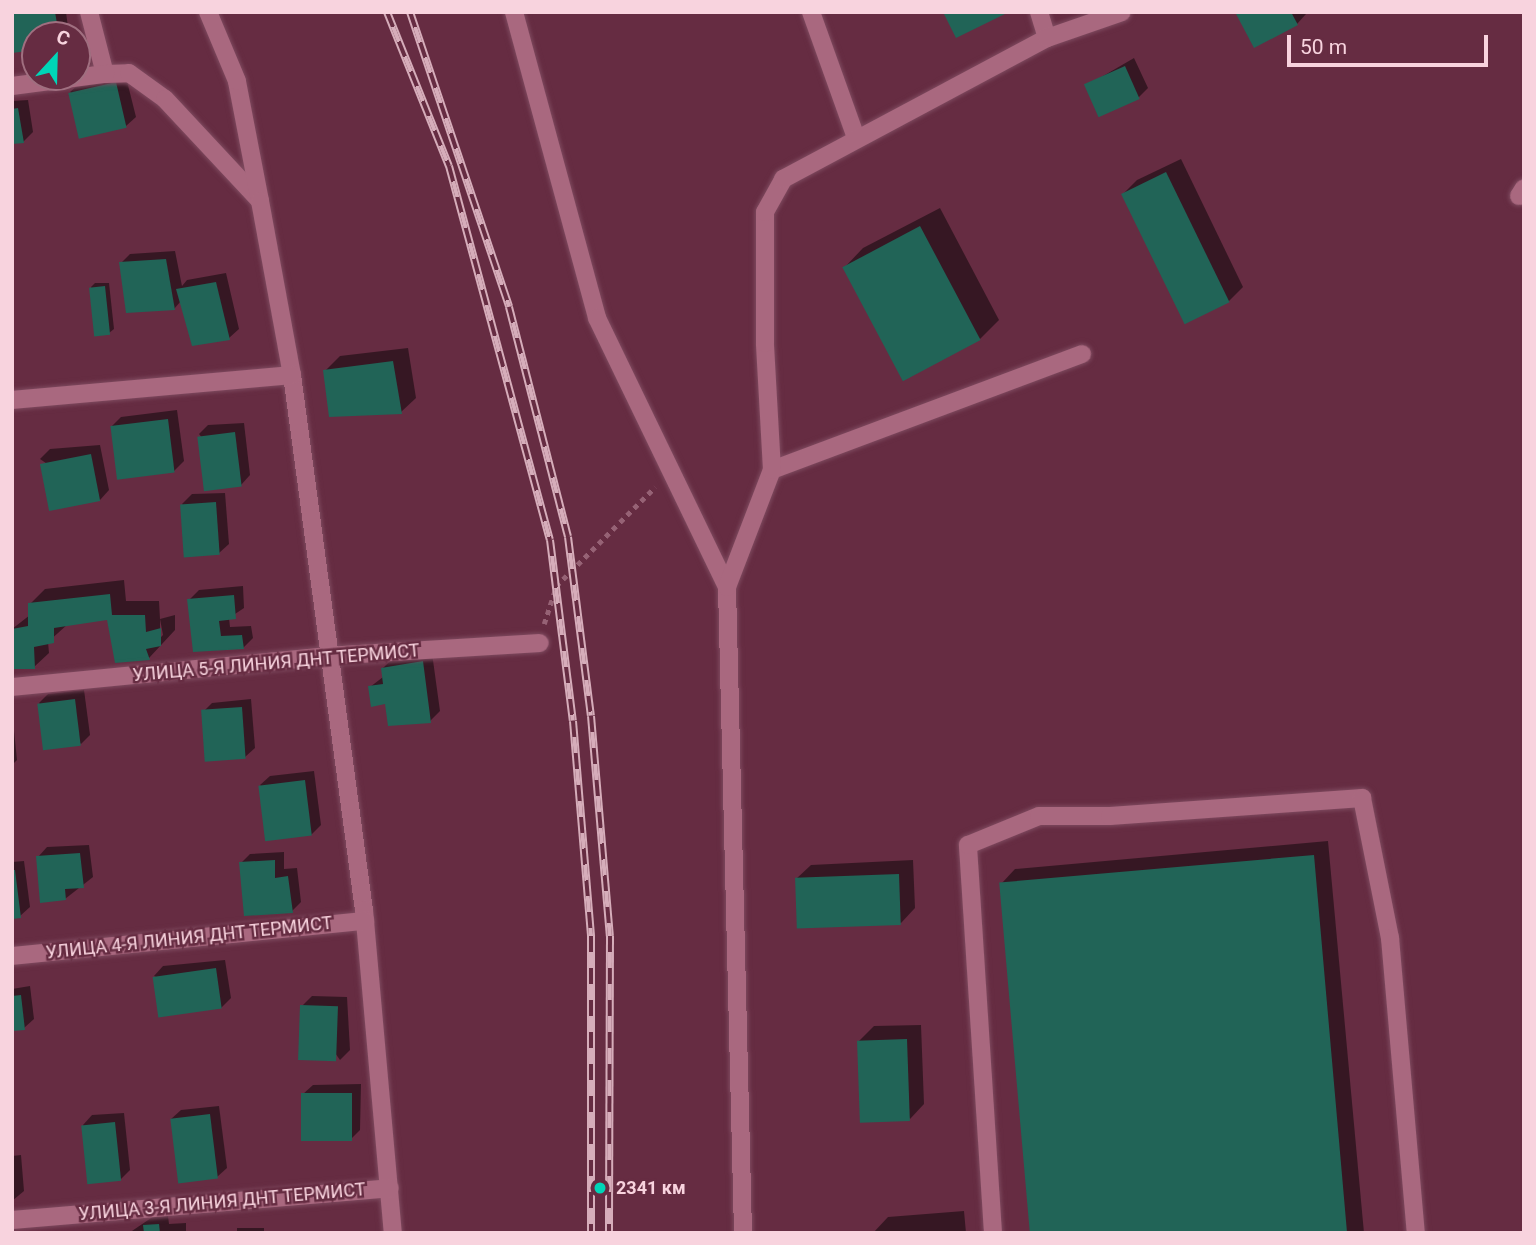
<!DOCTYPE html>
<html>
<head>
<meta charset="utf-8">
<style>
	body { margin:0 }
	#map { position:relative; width:1536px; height:1245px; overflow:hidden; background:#662c42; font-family:Roboto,sans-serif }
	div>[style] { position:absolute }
	.shadow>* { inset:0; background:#0007; transform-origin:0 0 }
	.building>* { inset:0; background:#216457; transform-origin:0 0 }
	.path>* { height:4.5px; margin-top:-2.25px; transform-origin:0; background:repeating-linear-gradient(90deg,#966275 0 5px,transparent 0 10px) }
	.roads { filter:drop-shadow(0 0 2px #7e4a5f) drop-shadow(0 0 2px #7e4a5f) }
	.minor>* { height:18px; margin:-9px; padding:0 9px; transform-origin:9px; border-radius:9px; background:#a9687f }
	.rail>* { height:8px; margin-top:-4px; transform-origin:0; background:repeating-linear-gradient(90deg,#662c42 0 16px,#d6adba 0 32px); box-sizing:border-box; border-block:2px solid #d6adba }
	.dots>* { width:19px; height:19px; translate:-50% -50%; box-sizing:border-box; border:4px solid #662c42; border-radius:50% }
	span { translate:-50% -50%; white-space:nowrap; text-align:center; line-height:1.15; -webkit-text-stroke:5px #662c42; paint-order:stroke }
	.street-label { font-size:18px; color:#f8d3de }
	.poi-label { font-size:18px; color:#f8d3de; font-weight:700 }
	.left { translate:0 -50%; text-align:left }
	.frame { position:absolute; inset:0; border:14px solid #f8d3de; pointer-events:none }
	.north { position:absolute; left:21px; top:21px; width:70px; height:70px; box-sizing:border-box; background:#662c42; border:2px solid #a06f80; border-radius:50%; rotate:22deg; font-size:19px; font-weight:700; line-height:28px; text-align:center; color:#f8d3de }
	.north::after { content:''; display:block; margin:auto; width:24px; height:32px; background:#00d5b7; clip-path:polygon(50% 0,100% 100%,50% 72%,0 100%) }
	.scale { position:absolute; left:1287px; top:35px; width:201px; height:32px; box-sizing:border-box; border:4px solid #f8d3de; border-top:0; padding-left:9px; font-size:21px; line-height:24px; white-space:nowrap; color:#f8d3de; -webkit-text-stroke:5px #662c42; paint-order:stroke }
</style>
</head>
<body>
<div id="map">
	<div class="shadow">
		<i style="clip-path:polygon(12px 12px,66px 12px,69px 35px,35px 35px,35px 48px)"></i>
		<i style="clip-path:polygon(1237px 12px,1305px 12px,1306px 14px,1297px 24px)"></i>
		<i style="clip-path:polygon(1134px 58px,1148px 88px,1139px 97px,1086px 86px)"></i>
		<i style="clip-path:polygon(125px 73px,136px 117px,126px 126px,70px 92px,80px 83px)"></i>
		<i style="clip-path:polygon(28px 100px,33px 132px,23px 142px,12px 143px,12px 101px)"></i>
		<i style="clip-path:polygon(1181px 159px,1243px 287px,1228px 302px,1123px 194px,1137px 180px)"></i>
		<i style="clip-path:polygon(940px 208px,999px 320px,980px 339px,844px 268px,863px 248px)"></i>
		<i style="clip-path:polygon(175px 251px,182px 286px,187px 280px,226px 273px,239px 329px,229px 338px,181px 301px,174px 309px,121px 263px,130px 254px)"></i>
		<i style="clip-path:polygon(95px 283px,109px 283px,114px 329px,109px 333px,91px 287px)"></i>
		<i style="clip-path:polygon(408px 348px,416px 398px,401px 412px,325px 371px,340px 356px)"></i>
		<i style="clip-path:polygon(177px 410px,184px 461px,174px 471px,111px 427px,121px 417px)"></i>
		<i style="clip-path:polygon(244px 423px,250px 475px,241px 485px,199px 434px,208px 425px)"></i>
		<i style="clip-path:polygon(100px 445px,109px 490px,100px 500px,40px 459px,50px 449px)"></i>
		<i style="clip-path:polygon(225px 493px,229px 544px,219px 553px,182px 504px,192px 494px)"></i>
		<i style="clip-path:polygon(evenodd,124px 580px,126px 601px,159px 601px,160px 619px,175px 615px,175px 630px,149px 658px,108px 618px,68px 624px,48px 642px,49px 653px,34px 667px,12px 651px,12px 629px,30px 615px,30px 604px,45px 589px,124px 580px,160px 619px,163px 635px,160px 638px,160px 619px)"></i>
		<i style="clip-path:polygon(243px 586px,244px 608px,229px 618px,230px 627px,251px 626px,253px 638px,243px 648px,195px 650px,189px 600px,199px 590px)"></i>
		<i style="clip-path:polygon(432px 653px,440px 711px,430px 721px,386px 702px,370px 687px,383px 677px,382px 669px,392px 659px)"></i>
		<i style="clip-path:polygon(84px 690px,90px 735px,81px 744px,39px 703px,48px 694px)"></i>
		<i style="clip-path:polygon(251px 699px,255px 748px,245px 757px,203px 712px,212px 703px)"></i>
		<i style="clip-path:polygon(12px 711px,17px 760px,12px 765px)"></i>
		<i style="clip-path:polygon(314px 771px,321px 825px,311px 835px,260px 785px,270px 776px)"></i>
		<i style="clip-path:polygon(1328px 841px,1364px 1233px,1033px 1233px,1001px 884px,1015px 869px)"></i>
		<i style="clip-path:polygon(89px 845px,93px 877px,65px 899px,38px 857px,47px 847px)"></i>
		<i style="clip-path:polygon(284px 852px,284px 869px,297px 868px,301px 902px,292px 911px,241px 863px,250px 854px)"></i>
		<i style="clip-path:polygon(913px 860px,915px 908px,901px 923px,796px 879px,811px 865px)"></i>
		<i style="clip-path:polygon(24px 861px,30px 907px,20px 916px,12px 917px,12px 862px)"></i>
		<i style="clip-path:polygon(225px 960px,231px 998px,221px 1008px,154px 976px,163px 966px)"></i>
		<i style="clip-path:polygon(30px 986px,34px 1019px,24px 1028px,12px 1030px,12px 989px)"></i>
		<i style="clip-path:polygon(312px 996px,347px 997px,350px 1050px,340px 1060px,302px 1006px)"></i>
		<i style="clip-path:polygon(921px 1025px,924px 1104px,910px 1119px,859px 1041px,874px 1026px)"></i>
		<i style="clip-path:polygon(361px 1084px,360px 1130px,351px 1139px,303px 1094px,313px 1085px)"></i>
		<i style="clip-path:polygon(219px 1106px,227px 1168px,217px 1177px,171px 1119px,181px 1110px)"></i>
		<i style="clip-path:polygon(124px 1113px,130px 1170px,120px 1180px,83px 1125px,92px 1115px)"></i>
		<i style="clip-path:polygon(21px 1155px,24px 1191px,12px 1201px,12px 1156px)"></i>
		<i style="clip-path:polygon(964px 1211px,966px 1233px,873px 1233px,888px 1217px)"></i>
		<i style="clip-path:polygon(154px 1216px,168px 1216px,169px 1224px,186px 1223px,186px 1233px,129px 1233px)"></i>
		<i style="left:237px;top:1228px;width:27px;height:6px"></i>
	</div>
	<div class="building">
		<i style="clip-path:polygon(12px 12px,55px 12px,59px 35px,35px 35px,35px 50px,12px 53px)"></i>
		<i style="clip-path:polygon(943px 12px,1009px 12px,956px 38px)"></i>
		<i style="clip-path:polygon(1235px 12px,1291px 12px,1298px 25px,1254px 48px)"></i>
		<i style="left:1125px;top:66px;width:36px;height:45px;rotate:66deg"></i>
		<i style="left:116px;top:82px;width:47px;height:49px;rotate:77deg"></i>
		<i style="clip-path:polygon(18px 108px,24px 143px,12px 144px,12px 109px)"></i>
		<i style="left:1166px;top:172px;width:145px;height:50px;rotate:64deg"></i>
		<i style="left:920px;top:226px;width:129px;height:88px;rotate:62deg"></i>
		<i style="clip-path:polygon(166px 259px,175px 310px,126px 313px,119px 262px)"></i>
		<i style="clip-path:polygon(216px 282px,230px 340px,192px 346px,176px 289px)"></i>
		<i style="left:105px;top:286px;width:49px;height:16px;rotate:84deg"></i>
		<i style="clip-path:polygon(393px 361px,402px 414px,329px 417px,323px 370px)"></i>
		<i style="left:168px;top:419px;width:54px;height:58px;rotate:83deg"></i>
		<i style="left:235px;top:432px;width:55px;height:38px;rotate:83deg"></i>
		<i style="left:91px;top:454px;width:48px;height:52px;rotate:79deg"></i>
		<i style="left:216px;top:502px;width:53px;height:36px;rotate:86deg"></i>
		<i style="clip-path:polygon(110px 594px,112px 615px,145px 615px,146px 632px,161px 628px,161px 646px,146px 649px,150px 660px,115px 663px,107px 620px,54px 628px,54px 643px,34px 647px,35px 669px,12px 669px,12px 629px,28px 626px,28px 603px)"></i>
		<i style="clip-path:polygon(234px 595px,236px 619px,219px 621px,221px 636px,242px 635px,244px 649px,193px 652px,187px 599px)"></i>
		<i style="clip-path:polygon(423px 661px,431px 723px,388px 726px,385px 704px,371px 707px,368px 686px,383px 684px,381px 668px)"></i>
		<i style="left:75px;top:699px;width:47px;height:38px;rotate:83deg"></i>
		<i style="left:242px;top:707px;width:52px;height:41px;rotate:86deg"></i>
		<i style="left:305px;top:780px;width:56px;height:47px;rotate:83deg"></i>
		<i style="clip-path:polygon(80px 853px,84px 888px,65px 889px,66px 900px,40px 903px,36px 856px)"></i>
		<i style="left:1314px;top:855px;width:380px;height:316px;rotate:85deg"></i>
		<i style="clip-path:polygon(275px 860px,275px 878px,288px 876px,293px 913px,244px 916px,239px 862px)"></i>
		<i style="clip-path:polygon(12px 870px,15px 870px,21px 918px,12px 919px)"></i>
		<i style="left:899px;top:874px;width:51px;height:104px;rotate:88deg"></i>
		<i style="left:216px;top:968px;width:41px;height:64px;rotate:82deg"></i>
		<i style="clip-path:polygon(21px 995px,25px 1030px,12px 1031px,12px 996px)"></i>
		<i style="left:300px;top:1005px;width:38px;height:55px;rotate:2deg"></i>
		<i style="left:907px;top:1039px;width:82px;height:50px;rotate:88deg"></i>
		<i style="left:352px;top:1093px;width:48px;height:51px;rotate:90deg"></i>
		<i style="left:210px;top:1114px;width:65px;height:40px;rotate:83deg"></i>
		<i style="left:115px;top:1122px;width:59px;height:34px;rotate:84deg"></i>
		<i style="clip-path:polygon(159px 1224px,160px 1233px,144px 1233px,143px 1225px)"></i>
	</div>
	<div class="path">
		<i style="left:544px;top:624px;width:40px;rotate:-72deg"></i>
		<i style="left:556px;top:586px;width:140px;rotate:-45deg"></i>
	</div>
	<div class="roads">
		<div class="minor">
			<i style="left:89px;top:12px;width:64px;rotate:75.5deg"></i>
			<i style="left:105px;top:74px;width:24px;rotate:-2deg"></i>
			<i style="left:129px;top:73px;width:44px;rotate:35.8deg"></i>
			<i style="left:165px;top:99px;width:139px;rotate:47deg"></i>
			<i style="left:260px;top:201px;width:122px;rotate:-100.9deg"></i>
			<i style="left:237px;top:81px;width:75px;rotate:-112.8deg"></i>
			<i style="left:514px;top:12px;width:317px;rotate:74.8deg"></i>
			<i style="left:597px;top:318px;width:299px;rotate:64.2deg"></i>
			<i style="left:727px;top:587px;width:646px;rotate:88.58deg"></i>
			<i style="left:811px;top:12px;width:134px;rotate:70.3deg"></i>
			<i style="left:1039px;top:12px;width:27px;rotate:73deg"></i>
			<i style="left:12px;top:86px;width:94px;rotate:-7.4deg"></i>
			<i style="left:1519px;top:196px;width:9px;rotate:-58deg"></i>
			<i style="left:260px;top:201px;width:177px;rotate:79.6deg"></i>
			<i style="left:292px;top:375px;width:540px;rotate:82.34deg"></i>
			<i style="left:364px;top:910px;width:324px;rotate:84.9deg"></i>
			<i style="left:12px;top:400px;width:281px;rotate:-5.1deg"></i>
			<i style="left:772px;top:470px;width:331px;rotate:-20.5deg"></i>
			<i style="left:727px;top:587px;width:125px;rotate:-69deg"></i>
			<i style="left:772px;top:470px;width:127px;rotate:-93.2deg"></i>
			<i style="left:765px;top:343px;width:131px;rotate:-90deg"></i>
			<i style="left:765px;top:212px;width:38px;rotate:-61deg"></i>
			<i style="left:783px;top:179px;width:299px;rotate:-28.1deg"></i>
			<i style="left:1047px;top:38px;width:79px;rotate:-19.1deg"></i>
			<i style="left:12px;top:687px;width:317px;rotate:-5.6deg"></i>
			<i style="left:327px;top:656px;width:213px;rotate:-3.5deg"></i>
			<i style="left:12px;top:956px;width:355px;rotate:-5.7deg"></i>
			<i style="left:12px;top:1220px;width:379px;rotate:-4.8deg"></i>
			<i style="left:993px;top:1233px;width:389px;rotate:-93.7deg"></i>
			<i style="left:968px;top:845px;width:77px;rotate:-22.2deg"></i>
			<i style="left:1039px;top:816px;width:71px"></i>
			<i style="left:1110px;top:816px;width:253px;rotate:-4.1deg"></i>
			<i style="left:1362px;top:798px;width:143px;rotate:78.7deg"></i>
			<i style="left:1390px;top:938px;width:296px;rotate:85deg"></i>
		</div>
	</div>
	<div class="rail">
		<i style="left:387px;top:12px;width:166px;rotate:68.1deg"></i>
		<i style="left:449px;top:166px;width:387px;rotate:74.9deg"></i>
		<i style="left:550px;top:540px;width:182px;rotate:82.8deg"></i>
		<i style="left:573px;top:721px;width:216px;rotate:85.2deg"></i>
		<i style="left:591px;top:936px;width:297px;rotate:90deg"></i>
		<i style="left:410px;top:12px;width:311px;rotate:71.4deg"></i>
		<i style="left:509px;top:307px;width:237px;rotate:75.6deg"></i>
		<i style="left:568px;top:537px;width:180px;rotate:82.7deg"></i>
		<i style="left:591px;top:716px;width:221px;rotate:85.1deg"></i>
		<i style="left:610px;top:936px;width:297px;rotate:90.2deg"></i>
	</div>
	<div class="dots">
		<i style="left:600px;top:1188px;background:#00d5b7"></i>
	</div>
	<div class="street-label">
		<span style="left:276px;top:663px;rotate:-5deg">УЛИЦА 5-Я ЛИНИЯ ДНТ ТЕРМИСТ</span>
		<span style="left:189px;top:938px;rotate:-6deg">УЛИЦА 4-Я ЛИНИЯ ДНТ ТЕРМИСТ</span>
		<span style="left:222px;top:1202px;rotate:-5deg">УЛИЦА 3-Я ЛИНИЯ ДНТ ТЕРМИСТ</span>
	</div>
	<div class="poi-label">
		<span class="left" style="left:616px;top:1188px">2341 км</span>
	</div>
	<div class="frame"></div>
	<div class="north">С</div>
	<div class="scale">50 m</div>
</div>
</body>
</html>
